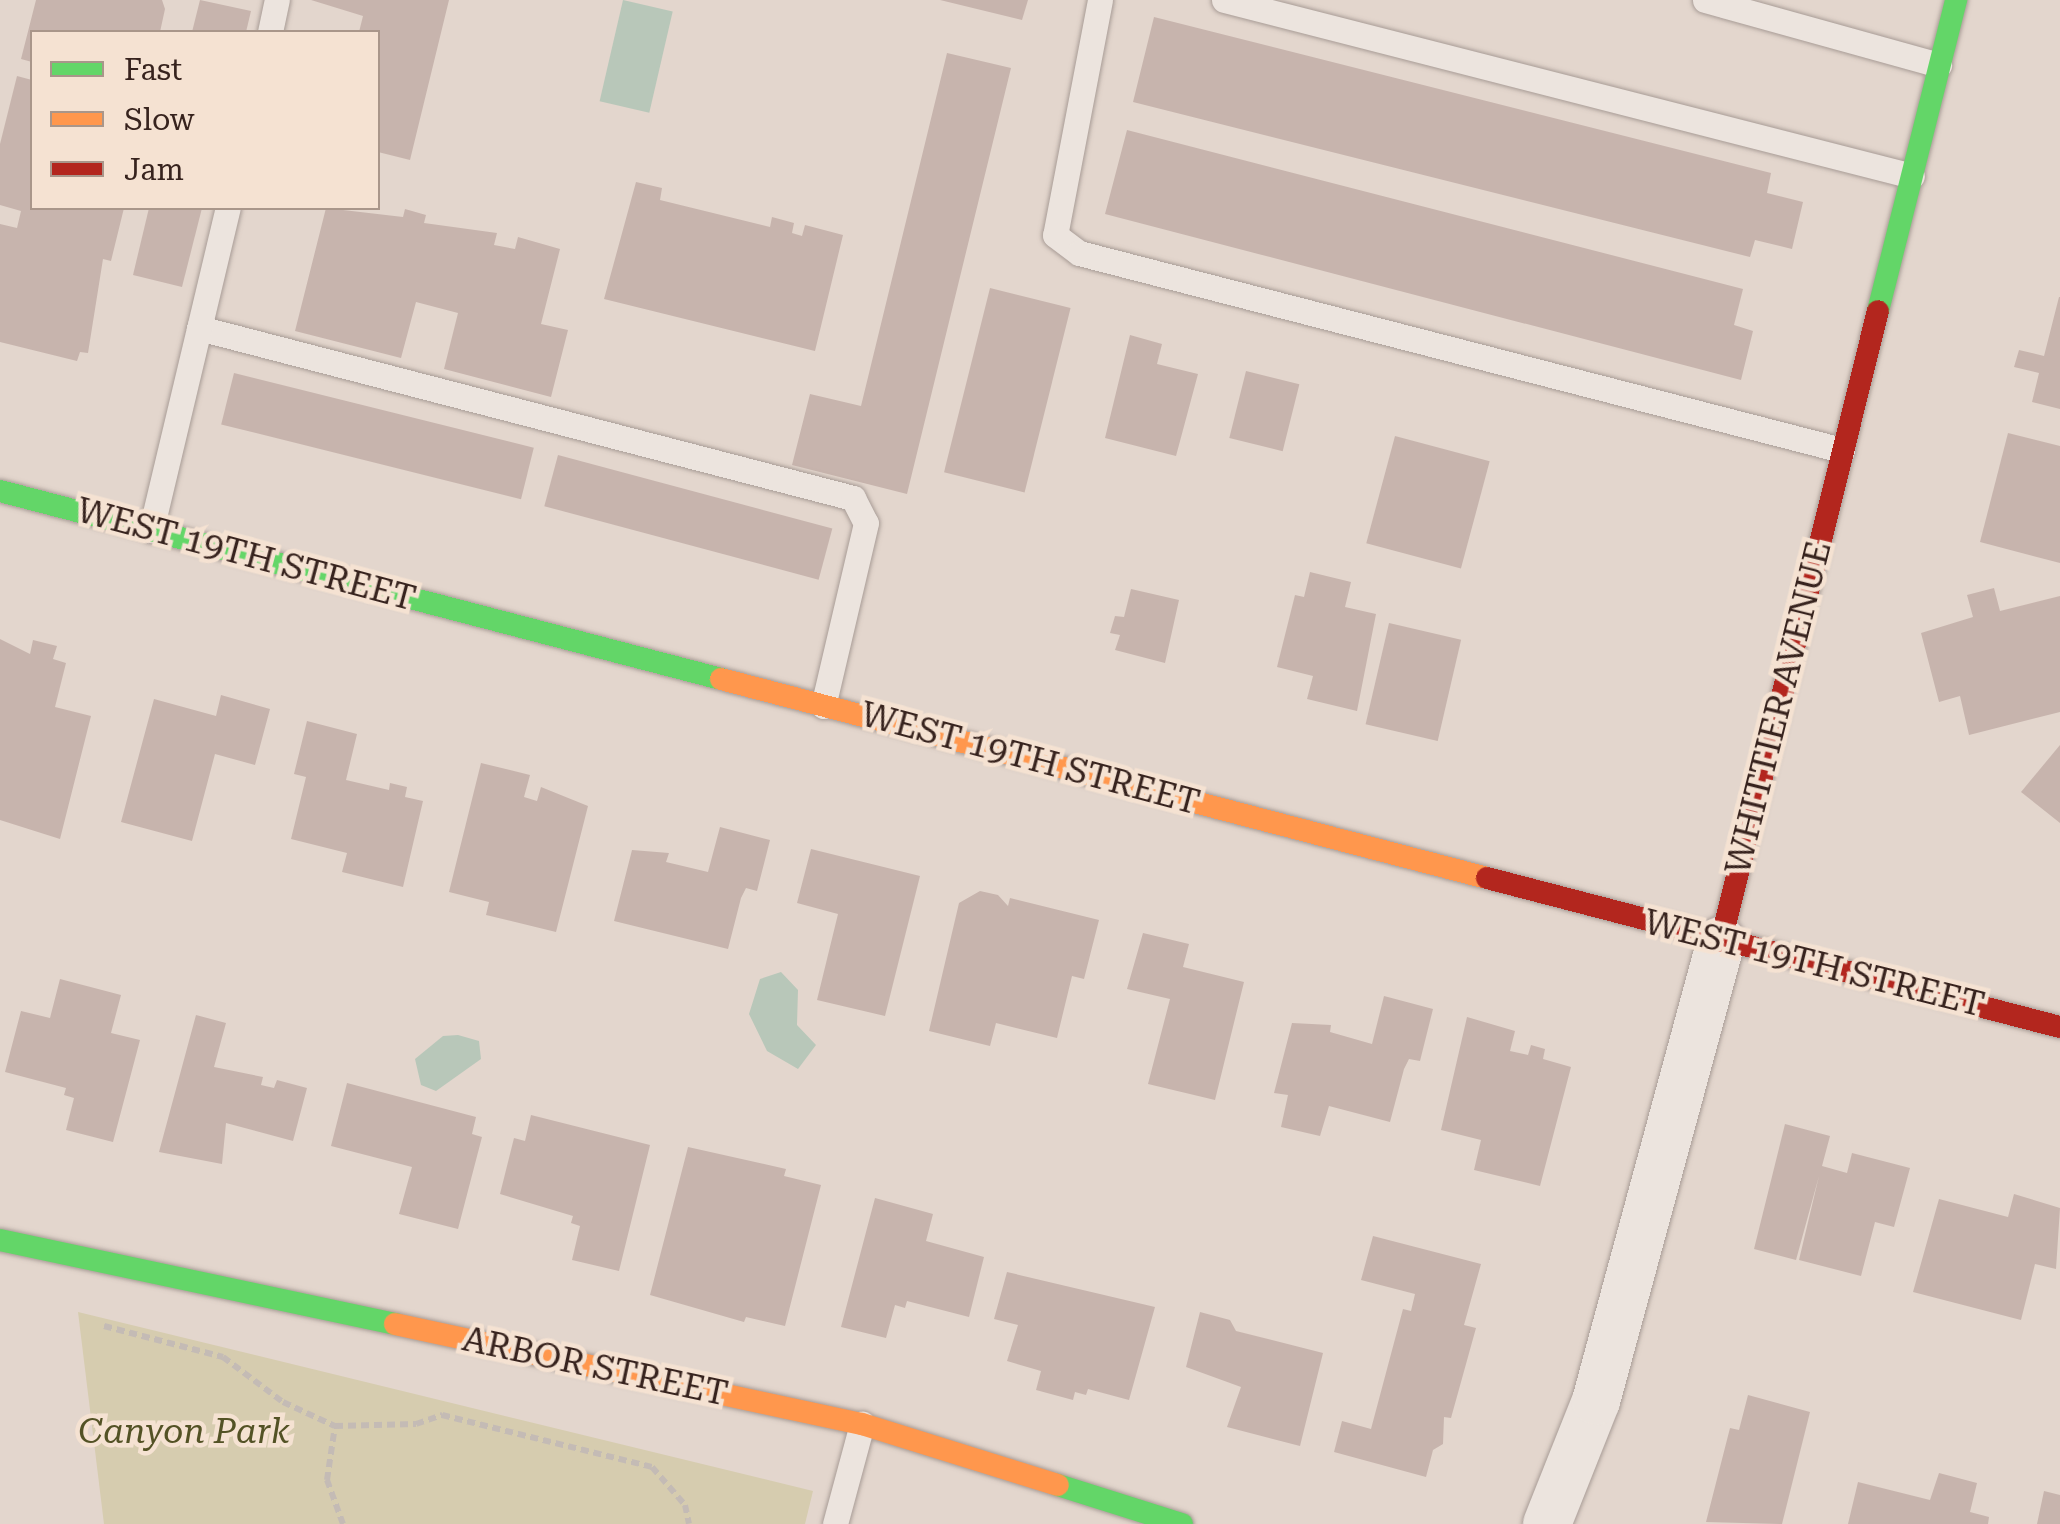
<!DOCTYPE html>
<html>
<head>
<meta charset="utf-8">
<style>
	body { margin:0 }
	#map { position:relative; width:2060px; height:1524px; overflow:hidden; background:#e3d6cd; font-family:"Roboto Serif",serif }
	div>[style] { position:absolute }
	.green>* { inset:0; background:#d6ccaf }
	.water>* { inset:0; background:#b8c7b9; transform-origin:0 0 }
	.building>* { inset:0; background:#c7b4ad; transform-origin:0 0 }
	.path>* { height:6px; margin-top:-3px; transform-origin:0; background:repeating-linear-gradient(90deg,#c4bbb5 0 8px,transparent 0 13px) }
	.roads { filter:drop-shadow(0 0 2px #a89c96) drop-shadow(0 0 2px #a89c96) }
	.lane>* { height:25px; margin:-12.5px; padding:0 12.5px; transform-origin:12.5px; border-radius:12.5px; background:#ece4de }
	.street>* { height:48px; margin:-24px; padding:0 24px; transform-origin:24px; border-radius:24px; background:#ece4de }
	.fast>* { height:22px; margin:-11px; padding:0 11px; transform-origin:11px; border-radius:11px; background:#63d668 }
	.slow>* { height:22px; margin:-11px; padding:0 11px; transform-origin:11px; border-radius:11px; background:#ff974d }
	.jam>* { height:22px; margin:-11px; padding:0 11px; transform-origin:11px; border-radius:11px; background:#b3261e }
	span { translate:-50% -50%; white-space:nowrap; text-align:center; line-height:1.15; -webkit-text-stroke:9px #f5e2d2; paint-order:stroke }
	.street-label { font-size:35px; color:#37231e }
	.park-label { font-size:35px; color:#535225; font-style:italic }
	.legend { position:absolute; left:30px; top:30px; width:350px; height:180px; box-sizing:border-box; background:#f5e2d2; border:2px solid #a9968a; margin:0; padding:12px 18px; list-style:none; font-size:30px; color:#37231e }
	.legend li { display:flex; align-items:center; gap:20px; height:50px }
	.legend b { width:50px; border:2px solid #a9968a }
</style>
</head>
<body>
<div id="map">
	<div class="green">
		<i style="clip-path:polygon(78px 1312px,813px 1491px,805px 1524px,104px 1524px)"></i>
	</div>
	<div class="water">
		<i style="left:623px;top:0;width:51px;height:104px;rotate:13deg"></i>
		<i style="clip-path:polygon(781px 972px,798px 990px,797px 1025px,816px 1045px,798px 1069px,767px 1051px,749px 1014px,760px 979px)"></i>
		<i style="clip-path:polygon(458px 1035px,479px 1041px,481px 1059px,436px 1091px,421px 1085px,415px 1059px,443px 1036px)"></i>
	</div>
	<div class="building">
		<i style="clip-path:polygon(36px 0,162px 0,165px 9px,160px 32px,32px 32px,32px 62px,21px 59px)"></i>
		<i style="clip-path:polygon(200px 0,251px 11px,246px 32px,192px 32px)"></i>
		<i style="clip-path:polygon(311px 0,449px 0,410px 160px,378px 152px,378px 32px,359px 32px,363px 16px)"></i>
		<i style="clip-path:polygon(940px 0,1028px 0,1022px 20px)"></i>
		<i style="clip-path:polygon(1154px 17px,1771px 173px,1767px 193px,1803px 202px,1792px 249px,1755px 240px,1750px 257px,1133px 102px)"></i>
		<i style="clip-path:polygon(947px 53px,1011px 68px,907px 494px,792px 465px,810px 394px,861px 406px)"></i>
		<i style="clip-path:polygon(17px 76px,32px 80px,32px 208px,124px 208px,111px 261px,103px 259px,88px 353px,80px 352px,77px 361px,0 342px,0 224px,17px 228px,21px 211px,0 205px,0 144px)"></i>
		<i style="clip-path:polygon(1127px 130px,1743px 289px,1734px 325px,1753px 331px,1741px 380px,1105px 214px)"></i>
		<i style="clip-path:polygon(636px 182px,662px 188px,660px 200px,770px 227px,772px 217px,794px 223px,792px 233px,802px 236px,805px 225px,843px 235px,815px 351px,604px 299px)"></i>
		<i style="clip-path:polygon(149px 208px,202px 208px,182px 287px,133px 275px)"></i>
		<i style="clip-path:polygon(326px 208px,403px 217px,405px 209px,426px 215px,424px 223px,497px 233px,494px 245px,515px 249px,518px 237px,560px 249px,541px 324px,568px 330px,551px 397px,444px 369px,458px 313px,416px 302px,401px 358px,295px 331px)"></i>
		<i style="left:990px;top:288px;width:83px;height:190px;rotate:14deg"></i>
		<i style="clip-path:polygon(2059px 297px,2060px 297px,2060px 409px,2032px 402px,2039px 373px,2014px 367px,2019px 350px,2044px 356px)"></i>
		<i style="clip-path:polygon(1130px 335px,1162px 344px,1157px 364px,1198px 374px,1176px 456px,1105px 438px)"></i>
		<i style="left:1246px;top:371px;width:55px;height:69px;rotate:14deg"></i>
		<i style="left:234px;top:373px;width:309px;height:53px;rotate:14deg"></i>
		<i style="clip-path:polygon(2008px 433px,2060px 446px,2060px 563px,1980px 542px)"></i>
		<i style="left:1395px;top:436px;width:98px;height:111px;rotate:15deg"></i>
		<i style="left:558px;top:455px;width:284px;height:53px;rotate:15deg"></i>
		<i style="clip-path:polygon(1310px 572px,1351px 582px,1345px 607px,1376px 614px,1357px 711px,1307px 699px,1313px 676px,1277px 667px,1295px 595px,1304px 597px)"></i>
		<i style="clip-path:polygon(1994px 588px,2000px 611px,2060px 596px,2060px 712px,1969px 735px,1960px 696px,1939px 702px,1921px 633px,1973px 617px,1967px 595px)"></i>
		<i style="clip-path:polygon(1131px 589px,1179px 600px,1165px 663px,1115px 650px,1120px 635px,1110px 633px,1115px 616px,1124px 617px)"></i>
		<i style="left:1389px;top:623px;width:74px;height:104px;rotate:13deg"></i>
		<i style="clip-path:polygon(0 639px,30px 654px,33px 640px,57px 646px,53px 659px,66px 663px,55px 707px,91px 716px,60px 839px,0 820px)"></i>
		<i style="clip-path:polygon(221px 695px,270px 709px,255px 765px,215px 754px,192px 841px,121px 822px,154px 699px,216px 716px)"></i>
		<i style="clip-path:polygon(307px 721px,357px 734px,346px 780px,389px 790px,390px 783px,407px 787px,405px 797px,423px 801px,403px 887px,342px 872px,347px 853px,291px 839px,306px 777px,294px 774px)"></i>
		<i style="clip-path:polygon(2060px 745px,2060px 823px,2021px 792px)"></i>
		<i style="clip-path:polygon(481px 763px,530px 775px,524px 797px,537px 801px,541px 787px,588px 806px,556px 932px,486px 915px,489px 902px,449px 892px)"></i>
		<i style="clip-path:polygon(720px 827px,770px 840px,757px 891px,746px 888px,741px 898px,728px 949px,614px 921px,632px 850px,669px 853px,666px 862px,708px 872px)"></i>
		<i style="clip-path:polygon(811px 849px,920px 876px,885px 1016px,817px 1000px,838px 914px,797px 903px)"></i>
		<i style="clip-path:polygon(980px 891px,998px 895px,1008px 906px,1010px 898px,1099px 920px,1084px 979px,1072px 976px,1057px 1038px,996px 1023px,990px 1046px,929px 1031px,959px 903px)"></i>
		<i style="clip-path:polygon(1143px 933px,1189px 944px,1183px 967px,1244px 982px,1215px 1100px,1148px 1084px,1170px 999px,1127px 989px)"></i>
		<i style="clip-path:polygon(60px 979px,121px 995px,111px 1033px,140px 1040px,113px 1142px,66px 1130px,74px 1098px,64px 1095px,66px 1088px,5px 1072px,21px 1011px,50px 1018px)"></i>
		<i style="clip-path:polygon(1384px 996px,1433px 1009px,1420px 1061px,1409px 1059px,1404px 1069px,1390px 1122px,1329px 1106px,1320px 1136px,1281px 1127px,1288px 1095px,1274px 1093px,1292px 1023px,1331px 1025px,1330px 1032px,1372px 1044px)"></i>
		<i style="clip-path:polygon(196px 1015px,226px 1023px,214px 1067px,263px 1077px,261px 1085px,274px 1088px,277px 1080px,307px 1088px,293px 1141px,226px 1123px,222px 1164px,159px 1152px)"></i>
		<i style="clip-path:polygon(1467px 1017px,1515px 1031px,1510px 1051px,1528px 1055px,1531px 1045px,1545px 1049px,1543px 1059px,1571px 1067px,1540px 1186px,1474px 1170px,1481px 1140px,1441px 1130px)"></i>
		<i style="clip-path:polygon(347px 1083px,476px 1117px,472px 1134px,482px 1137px,458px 1229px,399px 1214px,412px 1167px,331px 1146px)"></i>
		<i style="clip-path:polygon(531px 1115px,650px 1145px,619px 1271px,572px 1260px,580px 1226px,571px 1223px,573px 1216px,500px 1194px,514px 1138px,525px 1141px)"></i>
		<i style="clip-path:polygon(1785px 1124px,1830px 1136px,1822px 1166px,1847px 1173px,1852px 1153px,1910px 1168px,1894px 1227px,1875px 1222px,1861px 1276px,1799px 1260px,1819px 1176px,1796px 1260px,1754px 1249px)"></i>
		<i style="clip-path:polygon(688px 1147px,786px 1169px,784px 1176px,821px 1185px,785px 1326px,746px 1317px,744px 1322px,650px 1295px)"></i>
		<i style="clip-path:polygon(2014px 1194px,2060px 1208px,2056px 1269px,2035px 1264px,2021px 1320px,1913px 1292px,1939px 1199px,2008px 1217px)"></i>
		<i style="clip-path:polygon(875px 1198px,933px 1214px,926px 1241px,984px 1257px,969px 1317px,907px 1301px,905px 1308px,895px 1305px,886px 1338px,841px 1327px)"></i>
		<i style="clip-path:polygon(1373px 1236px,1481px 1264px,1464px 1325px,1476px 1328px,1451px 1418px,1444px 1417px,1443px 1444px,1433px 1450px,1426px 1477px,1334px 1452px,1342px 1421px,1371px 1429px,1403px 1309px,1411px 1311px,1415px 1294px,1361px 1280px)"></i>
		<i style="clip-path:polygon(1007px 1272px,1155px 1307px,1129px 1400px,1088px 1389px,1086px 1395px,1075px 1392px,1073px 1400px,1036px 1390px,1041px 1371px,1007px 1361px,1018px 1325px,994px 1319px)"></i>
		<i style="clip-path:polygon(1200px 1312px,1230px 1320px,1236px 1331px,1323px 1353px,1300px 1446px,1227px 1427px,1241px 1387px,1186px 1367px)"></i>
		<i style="clip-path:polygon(1748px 1395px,1810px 1412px,1782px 1524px,1706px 1522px,1730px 1428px,1739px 1430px)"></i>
		<i style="clip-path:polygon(1939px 1473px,1977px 1483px,1970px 1512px,1989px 1517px,1988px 1524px,1848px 1524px,1858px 1482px,1930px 1500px)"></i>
		<i style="clip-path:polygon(2044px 1491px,2060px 1495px,2060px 1524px,2037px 1524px)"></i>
	</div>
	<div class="path">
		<i style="left:104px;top:1326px;width:123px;rotate:14.6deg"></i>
		<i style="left:223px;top:1357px;width:75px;rotate:36.9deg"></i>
		<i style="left:283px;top:1402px;width:57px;rotate:24.8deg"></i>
		<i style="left:343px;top:1524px;width:47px;rotate:-110deg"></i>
		<i style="left:327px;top:1480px;width:55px;rotate:-81.6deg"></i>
		<i style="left:335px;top:1426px;width:81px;rotate:-1.4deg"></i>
		<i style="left:416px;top:1424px;width:28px;rotate:-19deg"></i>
		<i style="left:442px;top:1415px;width:216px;rotate:13.9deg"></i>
		<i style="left:652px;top:1467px;width:50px;rotate:49deg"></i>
		<i style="left:685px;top:1505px;width:19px;rotate:78deg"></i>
	</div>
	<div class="roads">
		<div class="lane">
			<i style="left:1100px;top:0;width:239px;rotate:100.8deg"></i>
			<i style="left:1055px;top:235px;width:30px;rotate:37deg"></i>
			<i style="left:1079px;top:253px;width:788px;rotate:14.48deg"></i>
			<i style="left:1224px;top:0;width:710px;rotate:14.35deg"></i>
			<i style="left:1705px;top:0;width:243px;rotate:15.5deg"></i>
			<i style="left:270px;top:32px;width:33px;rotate:-78deg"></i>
			<i style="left:199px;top:328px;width:676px;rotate:14.57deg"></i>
			<i style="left:853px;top:498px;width:28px;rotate:63deg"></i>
			<i style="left:866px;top:523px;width:188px;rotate:103.2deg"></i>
			<i style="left:151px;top:530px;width:331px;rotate:-76.6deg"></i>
			<i style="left:835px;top:1524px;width:104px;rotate:-74.9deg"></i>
		</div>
		<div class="street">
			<i style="left:1547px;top:1524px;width:132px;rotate:-68.3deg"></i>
			<i style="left:1596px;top:1401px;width:477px;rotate:-74.8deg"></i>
		</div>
		<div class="fast">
			<i style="left:1878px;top:311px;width:321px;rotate:-75.9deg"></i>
			<i style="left:0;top:491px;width:745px;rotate:14.61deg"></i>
			<i style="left:0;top:1240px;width:404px;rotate:12deg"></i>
			<i style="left:1058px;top:1485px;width:130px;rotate:17.5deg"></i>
		</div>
		<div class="slow">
			<i style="left:721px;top:679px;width:791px;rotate:14.56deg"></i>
			<i style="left:395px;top:1324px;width:478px;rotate:12.1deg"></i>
			<i style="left:862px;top:1424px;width:205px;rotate:17.3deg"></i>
		</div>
		<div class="jam">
			<i style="left:1487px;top:878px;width:592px;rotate:14.58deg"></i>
			<i style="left:1721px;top:941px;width:649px;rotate:-76.01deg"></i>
		</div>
	</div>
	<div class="street-label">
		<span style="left:246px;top:555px;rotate:15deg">WEST 19TH STREET</span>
		<span style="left:1779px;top:708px;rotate:-76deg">WHITTIER AVENUE</span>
		<span style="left:1030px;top:759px;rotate:15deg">WEST 19TH STREET</span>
		<span style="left:1814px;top:964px;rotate:14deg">WEST 19TH STREET</span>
		<span style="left:595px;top:1367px;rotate:12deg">ARBOR STREET</span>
	</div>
	<div class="park-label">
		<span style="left:184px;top:1432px">Canyon Park</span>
	</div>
	<ul class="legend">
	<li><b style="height:12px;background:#63d668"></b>Fast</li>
	<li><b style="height:12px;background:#ff974d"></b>Slow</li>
	<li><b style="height:12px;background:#b3261e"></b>Jam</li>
	</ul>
</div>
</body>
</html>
